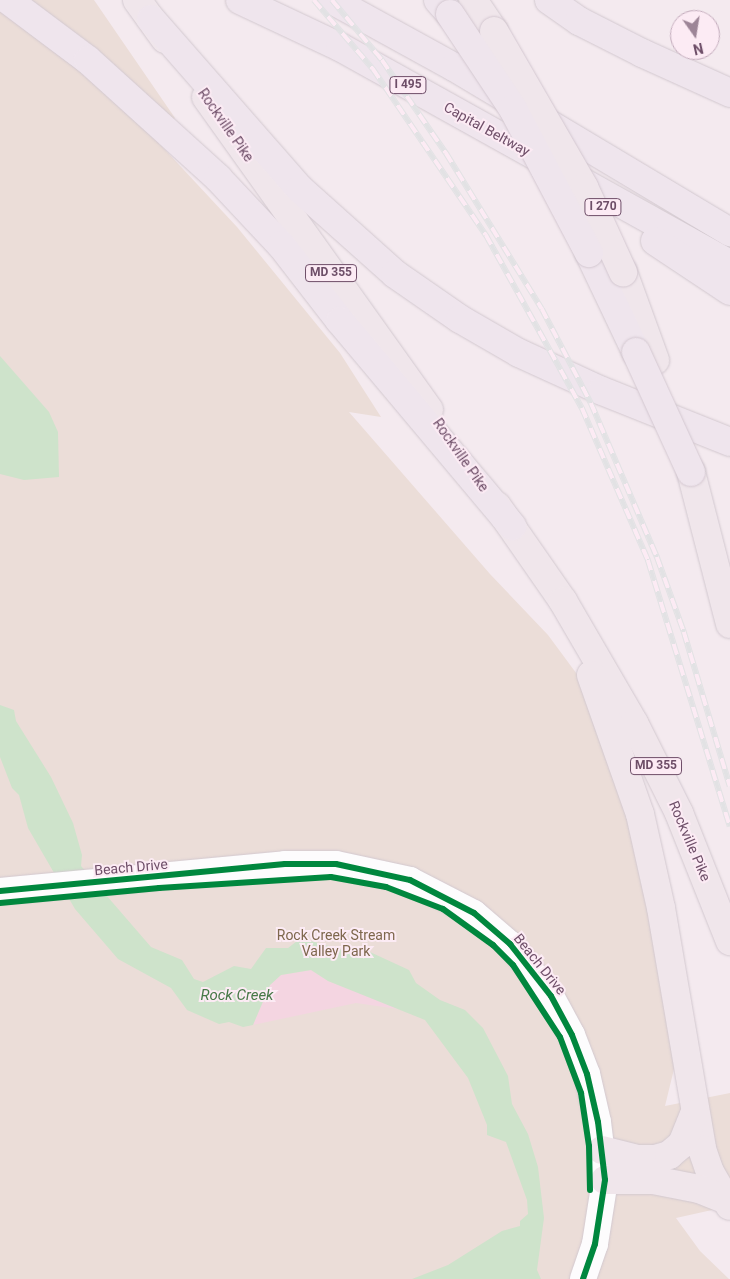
<!DOCTYPE html>
<html>
<head>
<meta charset="utf-8">
<style>
	body { margin:0 }
	#map { position:relative; width:730px; height:1279px; overflow:hidden; background:#f4eaef; font-family:Roboto,sans-serif }
	div>[style] { position:absolute }
	.green>* { inset:0; background:#ebddd8 }
	.sand>* { inset:0; background:#f4d5e1 }
	.water>* { inset:0; background:#cee3cb }
	.roads { filter:drop-shadow(0 0 1px #d2c8cf) drop-shadow(0 0 1px #d2c8cf) }
	.minor>* { height:26px; margin:-13px; padding:0 13px; transform-origin:13px; border-radius:13px; background:#fdfcfd }
	.major>* { height:28px; margin:-14px; padding:0 14px; transform-origin:14px; border-radius:14px; background:#f0e6eb }
	.highway>* { height:28px; margin:-14px; padding:0 14px; transform-origin:14px; border-radius:14px; background:#efe5ed }
	.rail>* { height:5.5px; margin-top:-2.75px; transform-origin:0; background:repeating-linear-gradient(90deg,#fcebf4 0 11px,#e2e2e4 0 22px); box-sizing:border-box; border-block:1px solid #e2e2e4 }
	.bridges { filter:drop-shadow(0 0 1px #d3c7d0) drop-shadow(0 0 1px #d3c7d0) }
	.major-bridge>* { height:28px; margin:-14px; padding:0 14px; transform-origin:14px; border-radius:14px; background:#f0e6eb }
	.highway-bridge>* { height:28px; margin:-14px; padding:0 14px; transform-origin:14px; border-radius:14px; background:#efe5ed }
	.cycleway>* { height:6px; margin:-3px; padding:0 3px; transform-origin:3px; border-radius:3px; background:#00873e }
	span { translate:-50% -50%; white-space:nowrap; text-align:center; line-height:1.15; -webkit-text-stroke:4px #fcebf4; paint-order:stroke }
	.shield-label span { padding:1px 4px; background:#fcebf4; border:1px solid; border-radius:4px; -webkit-text-stroke-width:0 }
	.shield-label { font-size:12px; color:#6e4e68; font-weight:700 }
	.street-label { font-size:14px; color:#6e4e68 }
	.park-label { font-size:14px; color:#7e674d }
	.water-label { font-size:15px; color:#477847; font-style:italic }
	.north { position:absolute; left:670px; top:10px; width:50px; height:50px; box-sizing:border-box; background:#fcebf4; border:1px solid #c3acbc; border-radius:50%; rotate:167deg; font-size:14px; font-weight:700; line-height:20px; text-align:center; color:#6e4e68 }
	.north::after { content:''; display:block; margin:auto; width:18px; height:22px; background:#9d8597; clip-path:polygon(50% 0,100% 100%,50% 72%,0 100%) }
</style>
</head>
<body>
<div id="map">
	<div class="green">
		<i style="clip-path:polygon(0 0,94px 0,175px 118px,156px 140px,237px 227px,340px 353px,381px 417px,349px 412px,490px 574px,548px 635px,582px 681px,611px 729px,683px 1032px,665px 1106px,730px 1093px,730px 1206px,676px 1218px,700px 1251px,729px 1279px,0 1279px)"></i>
	</div>
	<div class="sand">
		<i style="clip-path:polygon(311px 970px,328px 981px,405px 1010px,356px 1003px,253px 1025px,270px 985px,281px 975px)"></i>
	</div>
	<div class="water">
		<i style="clip-path:polygon(0 356px,49px 412px,58px 432px,59px 477px,24px 480px,0 474px)"></i>
		<i style="clip-path:polygon(0 705px,14px 710px,16px 721px,51px 777px,73px 823px,82px 855px,81px 866px,151px 947px,182px 960px,194px 979px,203px 982px,234px 966px,251px 969px,266px 948px,288px 948px,301px 938px,346px 951px,370px 952px,409px 970px,416px 983px,440px 1000px,465px 1010px,483px 1028px,508px 1076px,512px 1104px,528px 1134px,538px 1167px,544px 1218px,537px 1270px,541px 1279px,412px 1279px,448px 1265px,502px 1231px,520px 1226px,520px 1221px,528px 1214px,527px 1200px,506px 1142px,487px 1135px,487px 1125px,468px 1078px,425px 1020px,328px 981px,311px 970px,281px 975px,270px 985px,253px 1025px,243px 1027px,229px 1022px,219px 1024px,187px 1010px,171px 988px,118px 959px,75px 909px,28px 828px,19px 795px,12px 788px,0 757px)"></i>
	</div>
	<div class="roads">
		<div class="minor">
			<i style="left:0;top:891px;width:286px;rotate:-5.4deg"></i>
			<i style="left:285px;top:864px;width:51px"></i>
			<i style="left:336px;top:864px;width:76px;rotate:12.2deg"></i>
			<i style="left:410px;top:880px;width:72px;rotate:27.3deg"></i>
			<i style="left:474px;top:913px;width:48px;rotate:40.7deg"></i>
			<i style="left:510px;top:944px;width:66px;rotate:51.7deg"></i>
			<i style="left:551px;top:996px;width:44px;rotate:61.7deg"></i>
			<i style="left:572px;top:1035px;width:42px;rotate:69deg"></i>
			<i style="left:587px;top:1074px;width:49px;rotate:77.1deg"></i>
			<i style="left:598px;top:1122px;width:58px;rotate:83.1deg"></i>
			<i style="left:605px;top:1180px;width:65px;rotate:98.9deg"></i>
			<i style="left:595px;top:1244px;width:37px;rotate:109deg"></i>
		</div>
		<div class="major">
			<i style="left:137px;top:0;width:48px;rotate:54.3deg"></i>
			<i style="left:473px;top:0;width:37px;rotate:56deg"></i>
			<i style="left:206px;top:97px;width:384px;rotate:54.5deg"></i>
			<i style="left:623px;top:272px;width:94px;rotate:70deg"></i>
			<i style="left:691px;top:472px;width:157px;rotate:75.6deg"></i>
			<i style="left:497px;top:506px;width:116px;rotate:55.2deg"></i>
			<i style="left:563px;top:601px;width:141px;rotate:59.8deg"></i>
			<i style="left:634px;top:723px;width:101px;rotate:63.4deg"></i>
			<i style="left:679px;top:813px;width:138px;rotate:68.3deg"></i>
			<i style="left:591px;top:675px;width:147px;rotate:70.6deg"></i>
			<i style="left:640px;top:814px;width:96px;rotate:77.4deg"></i>
			<i style="left:661px;top:908px;width:244px;rotate:80.3deg"></i>
			<i style="left:702px;top:1149px;width:24px;rotate:71deg"></i>
			<i style="left:710px;top:1172px;width:39px;rotate:60deg"></i>
			<i style="left:602px;top:1150px;width:36px;rotate:14deg"></i>
			<i style="left:637px;top:1159px;width:18px"></i>
			<i style="left:655px;top:1159px;width:15px;rotate:-16deg"></i>
			<i style="left:669px;top:1155px;width:17px;rotate:-40deg"></i>
			<i style="left:682px;top:1144px;width:32px;rotate:-68deg"></i>
			<i style="left:605px;top:1180px;width:48px"></i>
			<i style="left:653px;top:1180px;width:47px;rotate:11.1deg"></i>
			<i style="left:699px;top:1189px;width:27px;rotate:22deg"></i>
		</div>
		<div class="highway">
			<i style="left:8px;top:0;width:100px;rotate:36.9deg"></i>
			<i style="left:88px;top:60px;width:176px;rotate:42.2deg"></i>
			<i style="left:218px;top:178px;width:92px;rotate:46.8deg"></i>
			<i style="left:281px;top:245px;width:96px;rotate:52.2deg"></i>
			<i style="left:340px;top:321px;width:268px;rotate:50deg"></i>
			<i style="left:240px;top:0;width:110px;rotate:25.2deg"></i>
			<i style="left:340px;top:47px;width:446px;rotate:29.1deg"></i>
			<i style="left:332px;top:0;width:139px;rotate:28.8deg"></i>
			<i style="left:454px;top:67px;width:322px;rotate:30.9deg"></i>
			<i style="left:438px;top:0;width:18px;rotate:49deg"></i>
			<i style="left:549px;top:0;width:37px;rotate:35deg"></i>
			<i style="left:579px;top:21px;width:71px;rotate:26.9deg"></i>
			<i style="left:642px;top:53px;width:97px;rotate:24.4deg"></i>
			<i style="left:151px;top:19px;width:226px;rotate:48.8deg"></i>
			<i style="left:300px;top:189px;width:127px;rotate:41.8deg"></i>
			<i style="left:395px;top:274px;width:79px;rotate:34.7deg"></i>
			<i style="left:460px;top:319px;width:68px;rotate:30deg"></i>
			<i style="left:519px;top:353px;width:91px;rotate:24.6deg"></i>
			<i style="left:602px;top:391px;width:138px;rotate:21.7deg"></i>
			<i style="left:655px;top:241px;width:90px;rotate:33.7deg"></i>
			<i style="left:589px;top:253px;width:110px;rotate:64.6deg"></i>
		</div>
	</div>
	<div class="rail">
		<i style="left:314px;top:0;width:91px;rotate:49.5deg"></i>
		<i style="left:373px;top:69px;width:201px;rotate:55.8deg"></i>
		<i style="left:486px;top:235px;width:198px;rotate:61deg"></i>
		<i style="left:582px;top:408px;width:166px;rotate:66.5deg"></i>
		<i style="left:648px;top:560px;width:279px;rotate:72.9deg"></i>
		<i style="left:332px;top:0;width:78px;rotate:50.2deg"></i>
		<i style="left:382px;top:60px;width:113px;rotate:55.5deg"></i>
		<i style="left:446px;top:153px;width:183px;rotate:58.4deg"></i>
		<i style="left:542px;top:309px;width:106px;rotate:62.5deg"></i>
		<i style="left:591px;top:403px;width:168px;rotate:66.8deg"></i>
		<i style="left:657px;top:557px;width:80px;rotate:70.2deg"></i>
		<i style="left:684px;top:632px;width:161px;rotate:73.4deg"></i>
	</div>
	<div class="bridges">
		<div class="major-bridge">
			<i style="left:494px;top:31px;width:180px;rotate:60deg"></i>
			<i style="left:584px;top:187px;width:94px;rotate:65.4deg"></i>
		</div>
		<div class="highway-bridge">
			<i style="left:450px;top:14px;width:114px;rotate:56.4deg"></i>
			<i style="left:513px;top:109px;width:163px;rotate:62.2deg"></i>
			<i style="left:636px;top:352px;width:132px;rotate:65.4deg"></i>
		</div>
	</div>
	<div class="cycleway">
		<i style="left:0;top:891px;width:286px;rotate:-5.4deg"></i>
		<i style="left:285px;top:864px;width:51px"></i>
		<i style="left:336px;top:864px;width:76px;rotate:12.2deg"></i>
		<i style="left:410px;top:880px;width:72px;rotate:27.3deg"></i>
		<i style="left:474px;top:913px;width:48px;rotate:40.7deg"></i>
		<i style="left:510px;top:944px;width:66px;rotate:51.7deg"></i>
		<i style="left:551px;top:996px;width:44px;rotate:61.7deg"></i>
		<i style="left:572px;top:1035px;width:42px;rotate:69deg"></i>
		<i style="left:587px;top:1074px;width:49px;rotate:77.1deg"></i>
		<i style="left:598px;top:1122px;width:58px;rotate:83.1deg"></i>
		<i style="left:605px;top:1180px;width:65px;rotate:98.9deg"></i>
		<i style="left:595px;top:1244px;width:37px;rotate:109deg"></i>
		<i style="left:0;top:903px;width:160px;rotate:-5.4deg"></i>
		<i style="left:159px;top:888px;width:172px;rotate:-3.7deg"></i>
		<i style="left:331px;top:877px;width:56px;rotate:10.3deg"></i>
		<i style="left:386px;top:887px;width:61px;rotate:21.1deg"></i>
		<i style="left:443px;top:909px;width:62px;rotate:35.8deg"></i>
		<i style="left:493px;top:945px;width:28px;rotate:45deg"></i>
		<i style="left:513px;top:965px;width:86px;rotate:56.9deg"></i>
		<i style="left:560px;top:1037px;width:60px;rotate:69.4deg"></i>
		<i style="left:581px;top:1093px;width:54px;rotate:81.4deg"></i>
		<i style="left:589px;top:1146px;width:44px;rotate:88.7deg"></i>
	</div>
	<div class="shield-label">
		<span style="left:408px;top:85px">I 495</span>
		<span style="left:603px;top:207px">I 270</span>
		<span style="left:331px;top:273px">MD 355</span>
		<span style="left:656px;top:766px">MD 355</span>
	</div>
	<div class="street-label">
		<span style="left:226px;top:125px;rotate:55deg">Rockville Pike</span>
		<span style="left:487px;top:129px;rotate:29deg">Capital Beltway</span>
		<span style="left:461px;top:455px;rotate:55deg">Rockville Pike</span>
		<span style="left:690px;top:841px;rotate:67deg">Rockville Pike</span>
		<span style="left:131px;top:867px;rotate:-5deg">Beach Drive</span>
		<span style="left:540px;top:964px;rotate:51deg">Beach Drive</span>
	</div>
	<div class="park-label">
		<span style="left:336px;top:943px">Rock Creek Stream<br>Valley Park</span>
	</div>
	<div class="water-label">
		<span style="left:237px;top:996px">Rock Creek</span>
	</div>
	<div class="north">N</div>
</div>
</body>
</html>
